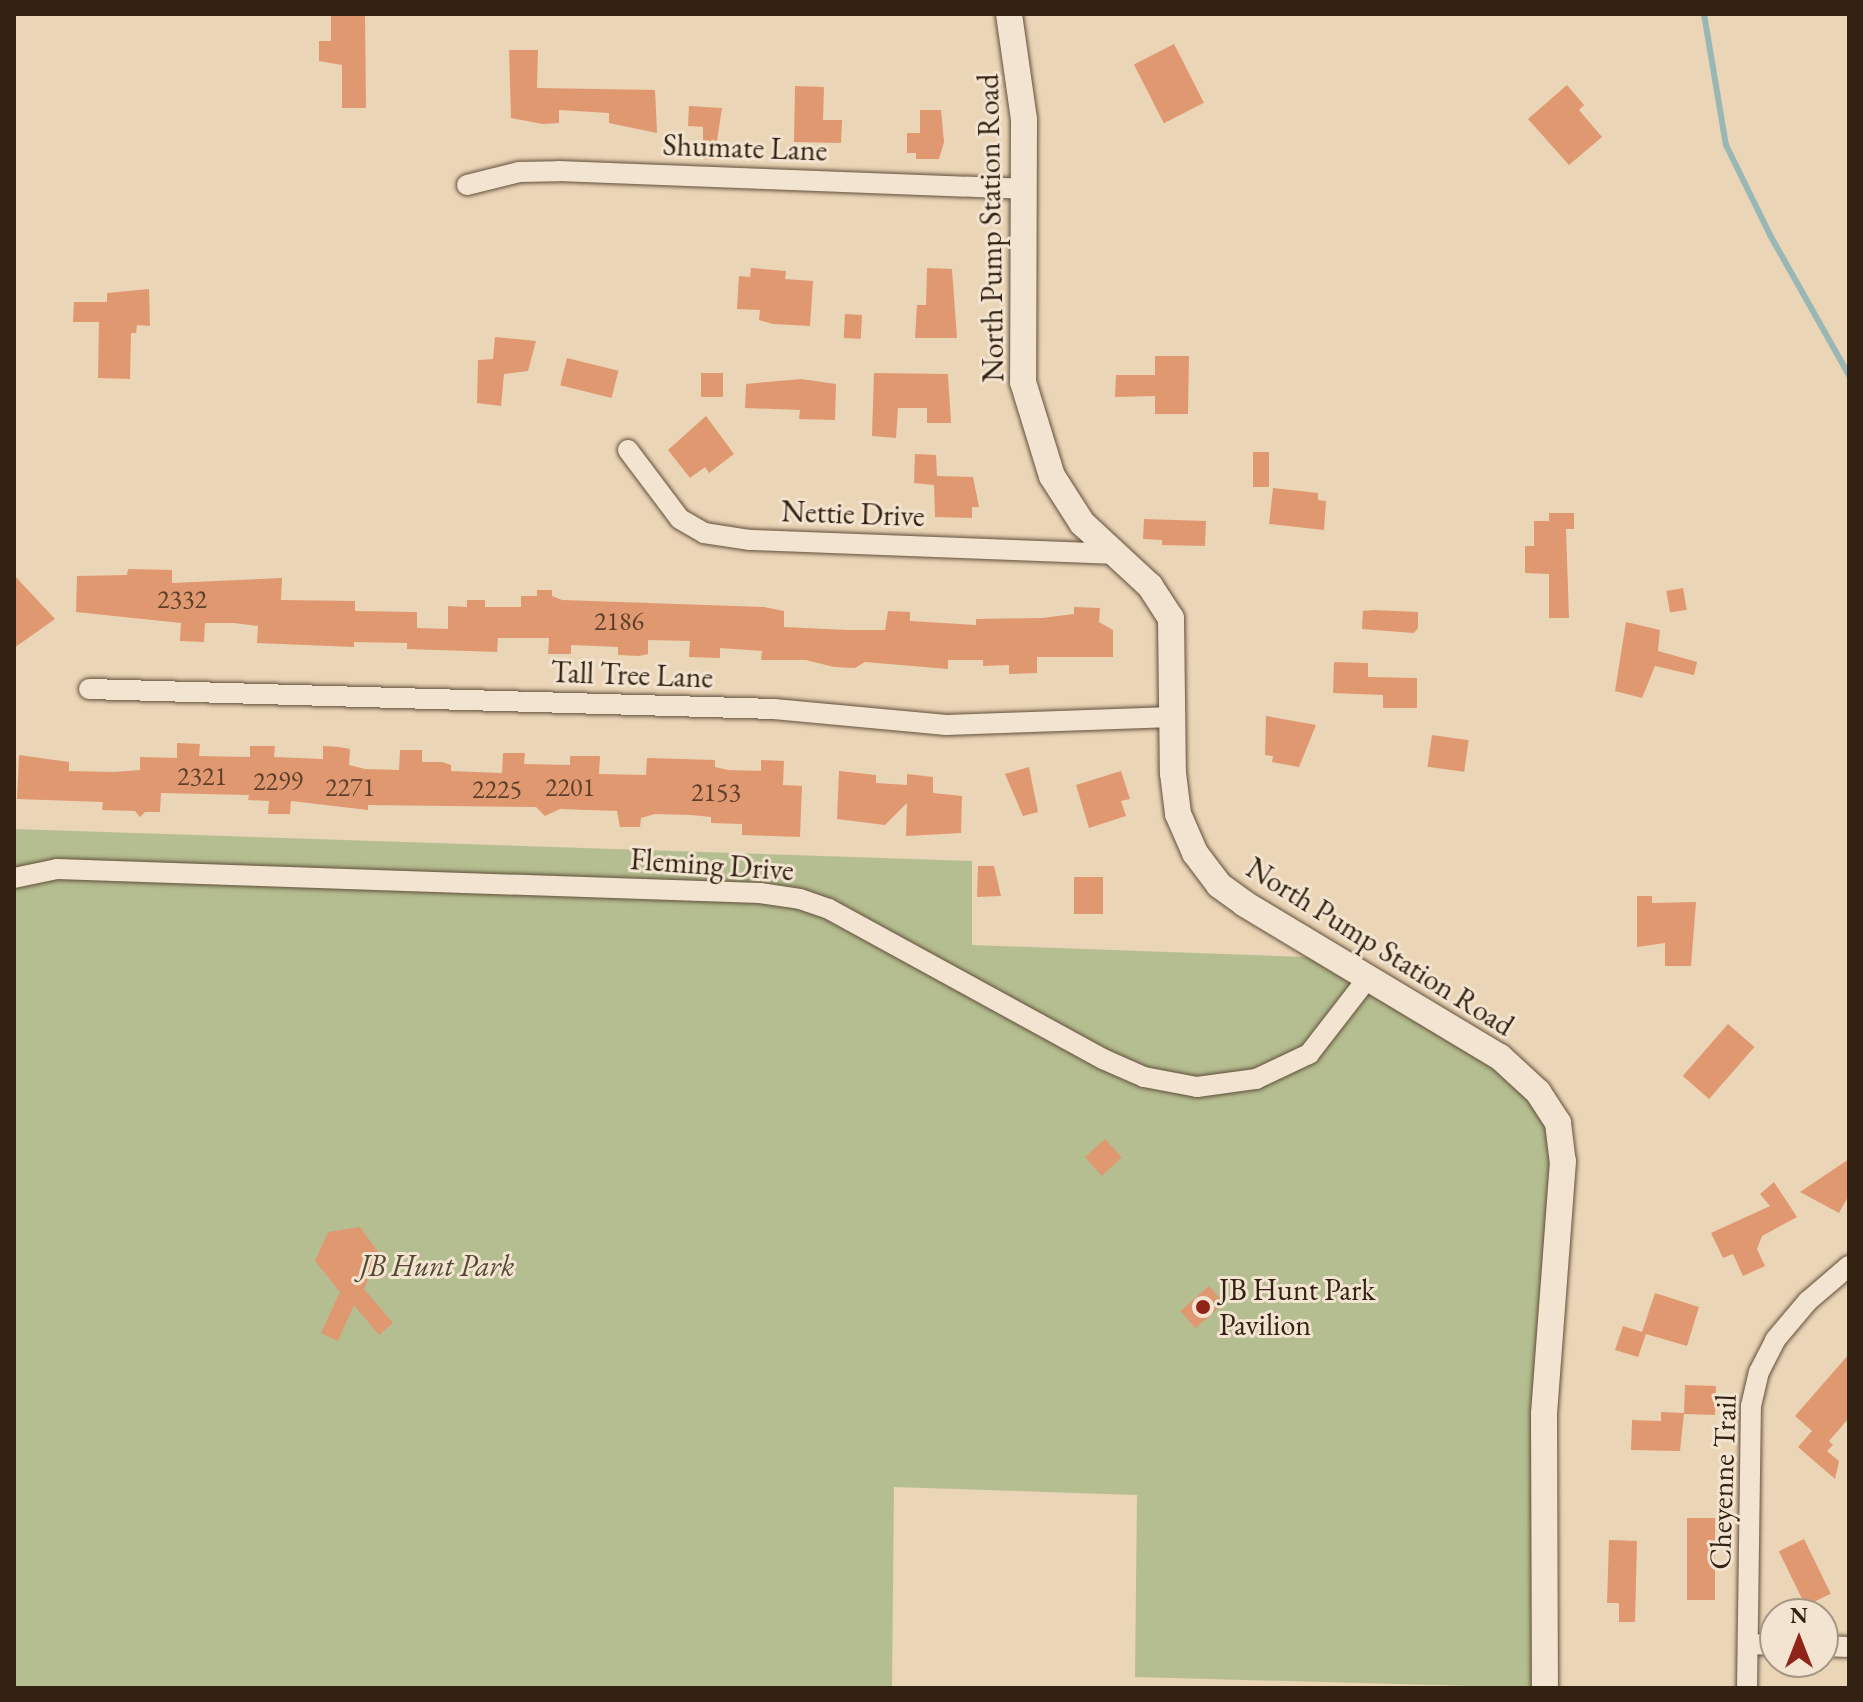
<!DOCTYPE html>
<html>
<head>
<meta charset="utf-8">
<style>
	body { margin:0 }
	#map { position:relative; width:1863px; height:1702px; overflow:hidden; background:#ebd5b7; font-family:"EB Garamond",serif }
	div>[style] { position:absolute }
	.green>* { inset:0; background:#b5be90 }
	.stream>* { height:6px; margin:-3px; padding:0 3px; transform-origin:3px; border-radius:3px; background:#99b7b5 }
	.building>* { inset:0; background:#e09871; transform-origin:0 0 }
	.roads { filter:drop-shadow(0 0 2px #614f3b) drop-shadow(0 0 2px #614f3b) }
	.minor>* { height:20px; margin:-10px; padding:0 10px; transform-origin:10px; border-radius:10px; background:#f2e4d0 }
	.tertiary>* { height:26px; margin:-13px; padding:0 13px; transform-origin:13px; border-radius:13px; background:#f2e4d0 }
	.dots>* { width:22px; height:22px; translate:-50% -50%; box-sizing:border-box; border:4px solid #f2e4d0; border-radius:50% }
	span { translate:-50% -50%; white-space:nowrap; text-align:center; line-height:1.15; -webkit-text-stroke:6px #f2e4d0; paint-order:stroke }
	.number-label { font-size:26px; color:#5e402a }
	.number-label span { -webkit-text-stroke-width:0 }
	.street-label { font-size:30px; color:#332212 }
	.park-label { font-size:30px; color:#544932; font-style:italic }
	.poi-label { font-size:30px; color:#332212 }
	.left { translate:0 -50%; text-align:left }
	.frame { position:absolute; inset:0; border:16px solid #332212; pointer-events:none }
	.north { position:absolute; left:1759px; top:1598px; width:80px; height:80px; box-sizing:border-box; background:#f2e4d0; border:2px solid #a69684; border-radius:50%; rotate:0deg; font-size:22px; font-weight:700; line-height:32px; text-align:center; color:#332212 }
	.north::after { content:''; display:block; margin:auto; width:28px; height:36px; background:#8f2418; clip-path:polygon(50% 0,100% 100%,50% 72%,0 100%) }
</style>
</head>
<body>
<div id="map">
	<div class="green">
		<i style="clip-path:polygon(14px 829px,972px 861px,972px 945px,1336px 958px,1500px 1057px,1558px 1123px,1545px 1688px,1135px 1677px,1137px 1495px,894px 1487px,892px 1688px,14px 1688px)"></i>
	</div>
	<div class="stream">
		<i style="left:1704px;top:14px;width:133px;rotate:80.5deg"></i>
		<i style="left:1726px;top:145px;width:100px;rotate:63.9deg"></i>
		<i style="left:1770px;top:235px;width:161px;rotate:60.6deg"></i>
	</div>
	<div class="building">
		<i style="clip-path:polygon(331px 14px,365px 14px,366px 108px,342px 108px,342px 65px,319px 61px,319px 41px,331px 41px)"></i>
		<i style="left:1174px;top:44px;width:66px;height:45px;rotate:63deg"></i>
		<i style="clip-path:polygon(509px 50px,538px 50px,537px 88px,655px 90px,657px 133px,609px 123px,609px 113px,559px 110px,559px 123px,543px 124px,511px 118px)"></i>
		<i style="clip-path:polygon(1567px 85px,1584px 105px,1579px 110px,1602px 137px,1569px 165px,1528px 119px)"></i>
		<i style="clip-path:polygon(795px 86px,824px 87px,823px 120px,842px 120px,841px 143px,794px 142px)"></i>
		<i style="clip-path:polygon(689px 106px,722px 108px,714px 160px,703px 159px,703px 127px,688px 126px)"></i>
		<i style="clip-path:polygon(920px 110px,941px 110px,944px 142px,939px 159px,916px 159px,916px 153px,907px 153px,907px 133px,920px 133px)"></i>
		<i style="clip-path:polygon(751px 268px,786px 271px,785px 279px,813px 281px,810px 326px,773px 324px,759px 320px,760px 310px,737px 309px,739px 276px,750px 277px)"></i>
		<i style="clip-path:polygon(927px 268px,952px 269px,957px 338px,915px 338px,917px 305px,926px 305px)"></i>
		<i style="clip-path:polygon(149px 289px,150px 326px,137px 325px,136px 333px,131px 333px,130px 379px,98px 378px,99px 322px,73px 322px,74px 302px,107px 302px,107px 293px)"></i>
		<i style="left:845px;top:314px;width:17px;height:24px;rotate:3deg"></i>
		<i style="clip-path:polygon(495px 337px,536px 341px,528px 371px,504px 374px,501px 406px,477px 403px,478px 360px,493px 359px)"></i>
		<i style="clip-path:polygon(1155px 356px,1189px 356px,1188px 414px,1155px 414px,1155px 396px,1115px 397px,1116px 375px,1155px 375px)"></i>
		<i style="left:567px;top:358px;width:53px;height:28px;rotate:14deg"></i>
		<i style="left:701px;top:373px;width:22px;height:24px"></i>
		<i style="clip-path:polygon(874px 373px,948px 374px,951px 423px,927px 423px,927px 408px,898px 408px,896px 438px,872px 436px)"></i>
		<i style="clip-path:polygon(801px 379px,836px 384px,835px 420px,799px 419px,800px 410px,745px 408px,746px 384px)"></i>
		<i style="clip-path:polygon(706px 416px,734px 454px,709px 473px,705px 467px,690px 478px,668px 450px)"></i>
		<i style="left:1253px;top:452px;width:16px;height:35px"></i>
		<i style="clip-path:polygon(915px 454px,936px 455px,937px 476px,973px 477px,979px 507px,972px 507px,972px 518px,935px 517px,934px 485px,914px 483px)"></i>
		<i style="clip-path:polygon(1273px 488px,1318px 493px,1318px 500px,1326px 501px,1324px 530px,1269px 524px)"></i>
		<i style="clip-path:polygon(1549px 513px,1574px 513px,1574px 529px,1566px 529px,1569px 618px,1549px 618px,1549px 574px,1525px 573px,1525px 546px,1534px 546px,1534px 521px,1549px 521px)"></i>
		<i style="clip-path:polygon(1144px 519px,1206px 521px,1205px 546px,1162px 545px,1162px 540px,1143px 539px)"></i>
		<i style="clip-path:polygon(128px 569px,172px 570px,172px 583px,282px 578px,281px 600px,355px 601px,355px 611px,417px 612px,417px 628px,448px 629px,448px 606px,467px 607px,467px 600px,485px 600px,485px 607px,521px 607px,521px 596px,537px 596px,537px 590px,552px 590px,552px 596px,562px 600px,764px 607px,784px 611px,784px 627px,847px 630px,885px 630px,888px 611px,910px 612px,910px 621px,976px 625px,976px 619px,1042px 618px,1074px 614px,1074px 607px,1100px 608px,1099px 622px,1113px 630px,1113px 657px,1037px 657px,1037px 673px,1009px 674px,1009px 665px,983px 666px,983px 660px,948px 660px,948px 669px,865px 662px,855px 668px,834px 667px,806px 660px,761px 660px,762px 651px,720px 648px,720px 658px,689px 657px,690px 641px,648px 640px,648px 654px,639px 656px,618px 655px,618px 647px,571px 645px,571px 654px,548px 654px,549px 638px,498px 638px,497px 652px,407px 649px,407px 643px,354px 642px,354px 647px,257px 643px,258px 626px,234px 623px,205px 623px,204px 642px,180px 641px,181px 623px,76px 612px,77px 576px,127px 575px)"></i>
		<i style="clip-path:polygon(14px 575px,55px 619px,14px 648px)"></i>
		<i style="left:1683px;top:588px;width:22px;height:17px;rotate:80deg"></i>
		<i style="clip-path:polygon(1373px 610px,1418px 612px,1418px 628px,1414px 633px,1362px 629px,1363px 611px)"></i>
		<i style="clip-path:polygon(1626px 622px,1660px 630px,1658px 651px,1697px 662px,1694px 675px,1655px 666px,1642px 698px,1615px 691px)"></i>
		<i style="clip-path:polygon(1334px 662px,1368px 663px,1368px 677px,1417px 678px,1417px 708px,1383px 708px,1383px 695px,1333px 693px)"></i>
		<i style="clip-path:polygon(1266px 716px,1316px 725px,1299px 767px,1272px 762px,1273px 756px,1265px 755px)"></i>
		<i style="left:1432px;top:735px;width:37px;height:32px;rotate:8deg"></i>
		<i style="clip-path:polygon(177px 743px,200px 744px,199px 756px,250px 757px,250px 746px,275px 746px,274px 757px,323px 759px,323px 746px,339px 747px,350px 749px,349px 765px,365px 769px,399px 770px,400px 750px,422px 750px,422px 762px,442px 762px,451px 765px,451px 771px,502px 773px,503px 753px,525px 753px,524px 764px,570px 765px,570px 756px,600px 756px,599px 774px,646px 775px,647px 758px,715px 760px,715px 767px,728px 770px,761px 771px,761px 760px,784px 761px,783px 785px,802px 786px,800px 837px,742px 835px,742px 824px,711px 823px,711px 817px,691px 815px,655px 814px,641px 818px,640px 827px,620px 827px,617px 811px,560px 809px,545px 816px,536px 807px,368px 805px,368px 810px,291px 801px,290px 814px,268px 814px,269px 801px,248px 800px,249px 795px,161px 793px,160px 812px,145px 812px,140px 817px,135px 811px,102px 810px,103px 802px,17px 799px,19px 755px,69px 762px,69px 771px,114px 772px,140px 770px,140px 757px,177px 758px)"></i>
		<i style="clip-path:polygon(1029px 767px,1038px 812px,1023px 816px,1005px 774px)"></i>
		<i style="clip-path:polygon(839px 771px,876px 775px,876px 783px,907px 785px,907px 774px,933px 777px,933px 793px,962px 796px,961px 833px,906px 836px,907px 803px,885px 825px,837px 819px)"></i>
		<i style="clip-path:polygon(1121px 771px,1130px 799px,1121px 801px,1126px 816px,1089px 828px,1076px 785px)"></i>
		<i style="clip-path:polygon(978px 866px,994px 866px,1001px 896px,977px 897px)"></i>
		<i style="left:1074px;top:877px;width:29px;height:37px"></i>
		<i style="clip-path:polygon(1637px 896px,1652px 896px,1652px 903px,1696px 902px,1691px 966px,1665px 966px,1665px 943px,1637px 947px)"></i>
		<i style="left:1728px;top:1024px;width:35px;height:69px;rotate:41deg"></i>
		<i style="left:1105px;top:1139px;width:25px;height:27px;rotate:48deg"></i>
		<i style="clip-path:polygon(1849px 1159px,1849px 1195px,1839px 1213px,1800px 1192px)"></i>
		<i style="clip-path:polygon(1774px 1182px,1797px 1217px,1762px 1236px,1757px 1249px,1765px 1266px,1743px 1276px,1733px 1254px,1723px 1258px,1711px 1233px,1770px 1206px,1760px 1194px)"></i>
		<i style="clip-path:polygon(360px 1227px,379px 1253px,364px 1289px,393px 1323px,379px 1335px,354px 1305px,338px 1341px,321px 1333px,340px 1292px,315px 1261px,328px 1232px)"></i>
		<i style="left:1209px;top:1286px;width:23px;height:38px;rotate:49deg"></i>
		<i style="clip-path:polygon(1655px 1293px,1699px 1307px,1687px 1346px,1646px 1334px,1638px 1357px,1615px 1350px,1623px 1326px,1642px 1332px)"></i>
		<i style="clip-path:polygon(1849px 1354px,1849px 1418px,1829px 1441px,1833px 1445px,1827px 1451px,1839px 1461px,1835px 1479px,1798px 1447px,1812px 1431px,1795px 1416px)"></i>
		<i style="clip-path:polygon(1685px 1385px,1716px 1386px,1715px 1415px,1684px 1414px,1680px 1451px,1631px 1450px,1632px 1420px,1661px 1421px,1661px 1412px,1684px 1413px)"></i>
		<i style="left:1687px;top:1518px;width:28px;height:82px"></i>
		<i style="left:1804px;top:1539px;width:61px;height:28px;rotate:64deg"></i>
		<i style="clip-path:polygon(1609px 1540px,1637px 1541px,1635px 1622px,1619px 1622px,1619px 1603px,1607px 1603px)"></i>
	</div>
	<div class="roads">
		<div class="minor">
			<i style="left:467px;top:185px;width:54px;rotate:-14deg"></i>
			<i style="left:519px;top:172px;width:39px;rotate:-1deg"></i>
			<i style="left:558px;top:171px;width:465px;rotate:2.2deg"></i>
			<i style="left:628px;top:450px;width:86px;rotate:53deg"></i>
			<i style="left:680px;top:519px;width:28px;rotate:30deg"></i>
			<i style="left:704px;top:533px;width:47px;rotate:8.7deg"></i>
			<i style="left:750px;top:540px;width:364px;rotate:2.2deg"></i>
			<i style="left:89px;top:689px;width:685px;rotate:1.67deg"></i>
			<i style="left:774px;top:709px;width:173px;rotate:5.3deg"></i>
			<i style="left:946px;top:725px;width:227px;rotate:-2deg"></i>
			<i style="left:14px;top:878px;width:44px;rotate:-11.8deg"></i>
			<i style="left:57px;top:869px;width:703px;rotate:1.96deg"></i>
			<i style="left:760px;top:893px;width:40px;rotate:8.5deg"></i>
			<i style="left:800px;top:899px;width:31px;rotate:19deg"></i>
			<i style="left:829px;top:909px;width:312px;rotate:28.7deg"></i>
			<i style="left:1103px;top:1059px;width:45px;rotate:23.7deg"></i>
			<i style="left:1144px;top:1077px;width:54px;rotate:10.7deg"></i>
			<i style="left:1197px;top:1087px;width:60px;rotate:-7.7deg"></i>
			<i style="left:1256px;top:1079px;width:59px;rotate:-25.3deg"></i>
			<i style="left:1309px;top:1054px;width:96px;rotate:-52.2deg"></i>
			<i style="left:1748px;top:1644px;width:27px;rotate:2deg"></i>
			<i style="left:1823px;top:1646px;width:26px;rotate:2deg"></i>
			<i style="left:1747px;top:1688px;width:282px;rotate:-89.2deg"></i>
			<i style="left:1751px;top:1406px;width:35px;rotate:-77deg"></i>
			<i style="left:1759px;top:1372px;width:36px;rotate:-63deg"></i>
			<i style="left:1775px;top:1340px;width:51px;rotate:-49.8deg"></i>
			<i style="left:1808px;top:1301px;width:54px;rotate:-40.5deg"></i>
		</div>
		<div class="tertiary">
			<i style="left:1009px;top:14px;width:107px;rotate:81.9deg"></i>
			<i style="left:1024px;top:120px;width:262px;rotate:90.2deg"></i>
			<i style="left:1023px;top:382px;width:98px;rotate:72.9deg"></i>
			<i style="left:1052px;top:476px;width:56px;rotate:57.4deg"></i>
			<i style="left:1082px;top:523px;width:93px;rotate:42.8deg"></i>
			<i style="left:1150px;top:586px;width:38px;rotate:57deg"></i>
			<i style="left:1171px;top:618px;width:155px;rotate:89.3deg"></i>
			<i style="left:1173px;top:773px;width:41px;rotate:83deg"></i>
			<i style="left:1178px;top:814px;width:43px;rotate:66.4deg"></i>
			<i style="left:1195px;top:853px;width:40px;rotate:53deg"></i>
			<i style="left:1219px;top:885px;width:32px;rotate:36deg"></i>
			<i style="left:1245px;top:904px;width:297px;rotate:31deg"></i>
			<i style="left:1500px;top:1057px;width:52px;rotate:42.6deg"></i>
			<i style="left:1538px;top:1092px;width:37px;rotate:57deg"></i>
			<i style="left:1558px;top:1123px;width:38px;rotate:83deg"></i>
			<i style="left:1563px;top:1161px;width:254px;rotate:94.3deg"></i>
			<i style="left:1544px;top:1414px;width:274px;rotate:89.8deg"></i>
		</div>
	</div>
	<div class="dots">
		<i style="left:1203px;top:1307px;background:#8f2418"></i>
	</div>
	<div class="number-label">
		<span style="left:182px;top:600px">2332</span>
		<span style="left:619px;top:622px">2186</span>
		<span style="left:202px;top:777px">2321</span>
		<span style="left:278px;top:782px">2299</span>
		<span style="left:350px;top:788px">2271</span>
		<span style="left:570px;top:788px">2201</span>
		<span style="left:497px;top:790px">2225</span>
		<span style="left:716px;top:793px">2153</span>
	</div>
	<div class="street-label">
		<span style="left:745px;top:148px;rotate:2deg">Shumate Lane</span>
		<span style="left:991px;top:228px;rotate:-91deg">North Pump Station Road</span>
		<span style="left:853px;top:514px;rotate:2deg">Nettie Drive</span>
		<span style="left:632px;top:675px;rotate:2deg">Tall Tree Lane</span>
		<span style="left:712px;top:865px;rotate:4deg">Fleming Drive</span>
		<span style="left:1380px;top:947px;rotate:32deg">North Pump Station Road</span>
		<span style="left:1723px;top:1482px;rotate:-88deg">Cheyenne Trail</span>
	</div>
	<div class="park-label">
		<span style="left:437px;top:1266px">JB Hunt Park</span>
	</div>
	<div class="poi-label">
		<span class="left" style="left:1219px;top:1307px">JB Hunt Park<br>Pavilion</span>
	</div>
	<div class="frame"></div>
	<div class="north">N</div>
</div>
</body>
</html>
